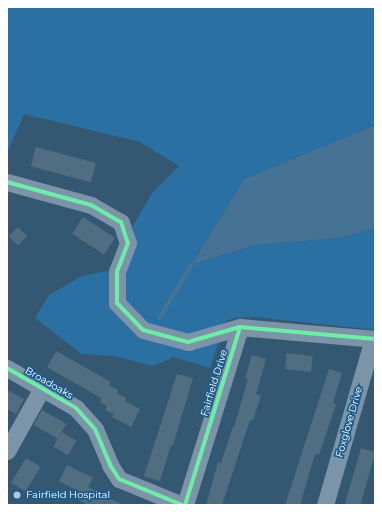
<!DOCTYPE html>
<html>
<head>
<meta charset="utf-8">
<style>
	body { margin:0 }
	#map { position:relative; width:382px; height:512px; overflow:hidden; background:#355872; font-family:Montserrat,sans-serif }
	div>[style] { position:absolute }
	.green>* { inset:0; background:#2b70a2 }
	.water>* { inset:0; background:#467395 }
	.stream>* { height:4px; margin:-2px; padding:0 2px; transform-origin:2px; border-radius:2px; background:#467395 }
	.building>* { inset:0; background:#516d82; transform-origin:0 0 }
	.street>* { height:17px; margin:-8.5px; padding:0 8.5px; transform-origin:8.5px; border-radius:8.5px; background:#7c94a7 }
	.cycleway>* { height:4px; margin:-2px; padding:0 2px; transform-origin:2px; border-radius:2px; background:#6deda7 }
	.dots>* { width:11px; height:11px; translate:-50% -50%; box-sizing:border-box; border:2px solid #1b5b8c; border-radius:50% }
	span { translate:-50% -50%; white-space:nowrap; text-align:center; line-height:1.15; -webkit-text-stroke:3.5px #1b5b8c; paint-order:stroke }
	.street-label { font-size:10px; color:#fff }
	.poi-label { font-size:10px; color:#fff }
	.left { translate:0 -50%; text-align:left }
	.frame { position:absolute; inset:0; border:8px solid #fff; pointer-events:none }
</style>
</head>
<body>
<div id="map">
	<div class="green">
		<i style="clip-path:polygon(7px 7px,375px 7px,375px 125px,244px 179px,192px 264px,255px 245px,339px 238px,375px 228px,375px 330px,255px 317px,233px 318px,215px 327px,187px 337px,146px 327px,123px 301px,121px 273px,135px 246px,133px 226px,152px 193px,179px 166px,140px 142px,24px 114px,8px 151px,7px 151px)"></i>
		<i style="clip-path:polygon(113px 270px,113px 305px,141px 333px,220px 338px,210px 368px,174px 357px,153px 366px,114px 356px,82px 354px,35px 318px,49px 295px,82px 276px)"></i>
	</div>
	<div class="water">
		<i style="clip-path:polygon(375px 125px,375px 228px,339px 238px,255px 245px,192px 264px,244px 179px)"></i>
	</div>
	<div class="stream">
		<i style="left:159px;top:318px;width:63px;rotate:-58.6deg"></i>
	</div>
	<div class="building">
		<i style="left:36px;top:147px;width:62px;height:20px;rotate:15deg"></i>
		<i style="left:83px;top:217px;width:38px;height:20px;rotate:33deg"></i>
		<i style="left:18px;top:227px;width:13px;height:13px;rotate:45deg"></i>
		<i style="clip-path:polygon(56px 351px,111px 382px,109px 385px,118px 390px,117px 393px,126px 398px,125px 401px,140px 409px,131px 427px,112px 417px,114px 414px,105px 410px,107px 406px,100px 402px,101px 398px,47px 367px)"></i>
		<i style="left:287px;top:353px;width:26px;height:16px;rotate:7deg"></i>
		<i style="clip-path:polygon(252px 355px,266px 359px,256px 394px,261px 396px,253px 420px,250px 420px,222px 505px,206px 505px,218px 462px,221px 463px,233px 427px,234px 427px,248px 379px,245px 379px)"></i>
		<i style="clip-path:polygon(329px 369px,342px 373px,333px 403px,336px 404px,319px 455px,315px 454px,300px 505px,285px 505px)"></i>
		<i style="clip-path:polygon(177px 374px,193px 378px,173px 445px,171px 445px,160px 481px,144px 476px)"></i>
		<i style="clip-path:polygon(7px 390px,24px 399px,16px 414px,7px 409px)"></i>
		<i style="left:42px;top:410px;width:28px;height:17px;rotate:30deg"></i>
		<i style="left:62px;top:432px;width:17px;height:17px;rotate:31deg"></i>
		<i style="left:361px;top:448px;width:15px;height:59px;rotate:16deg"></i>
		<i style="left:26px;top:458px;width:17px;height:29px;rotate:31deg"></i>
		<i style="clip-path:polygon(67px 465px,93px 478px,88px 487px,123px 505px,89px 505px,76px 499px,80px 492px,59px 481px)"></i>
	</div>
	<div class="street">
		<i style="left:7px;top:182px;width:87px;rotate:15.3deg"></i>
		<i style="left:91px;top:205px;width:34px;rotate:30deg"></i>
		<i style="left:121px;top:222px;width:22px;rotate:72deg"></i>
		<i style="left:128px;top:243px;width:30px;rotate:111deg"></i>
		<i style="left:117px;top:271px;width:32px;rotate:90deg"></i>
		<i style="left:117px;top:303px;width:37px;rotate:46deg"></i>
		<i style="left:143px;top:330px;width:47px;rotate:14.9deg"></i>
		<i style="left:188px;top:342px;width:54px;rotate:-16.1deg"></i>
		<i style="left:7px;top:368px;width:80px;rotate:30.1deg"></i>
		<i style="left:76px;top:408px;width:28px;rotate:48deg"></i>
		<i style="left:95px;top:429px;width:39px;rotate:67deg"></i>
		<i style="left:110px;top:465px;width:17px;rotate:57deg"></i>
		<i style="left:119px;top:479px;width:68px;rotate:22.4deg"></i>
		<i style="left:7px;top:451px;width:72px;rotate:-60.9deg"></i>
		<i style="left:185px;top:505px;width:186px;rotate:-72.8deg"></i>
		<i style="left:240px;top:327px;width:136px;rotate:5.1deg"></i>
		<i style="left:325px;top:505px;width:173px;rotate:-73.9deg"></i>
	</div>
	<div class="cycleway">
		<i style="left:7px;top:182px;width:87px;rotate:15.3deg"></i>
		<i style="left:91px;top:205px;width:34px;rotate:30deg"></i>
		<i style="left:121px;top:222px;width:22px;rotate:72deg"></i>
		<i style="left:128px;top:243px;width:30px;rotate:111deg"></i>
		<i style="left:117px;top:271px;width:32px;rotate:90deg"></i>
		<i style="left:117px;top:303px;width:37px;rotate:46deg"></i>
		<i style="left:143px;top:330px;width:47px;rotate:14.9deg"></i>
		<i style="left:188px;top:342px;width:54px;rotate:-16.1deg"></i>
		<i style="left:7px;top:368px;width:80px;rotate:30.1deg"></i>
		<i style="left:76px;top:408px;width:28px;rotate:48deg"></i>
		<i style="left:95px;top:429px;width:39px;rotate:67deg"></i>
		<i style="left:110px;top:465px;width:17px;rotate:57deg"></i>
		<i style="left:119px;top:479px;width:68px;rotate:22.4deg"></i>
		<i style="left:185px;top:505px;width:186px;rotate:-72.8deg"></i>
		<i style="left:240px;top:327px;width:136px;rotate:5.1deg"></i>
	</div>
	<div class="dots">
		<i style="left:17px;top:495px;background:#b8c5ce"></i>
	</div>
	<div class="street-label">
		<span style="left:49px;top:383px;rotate:30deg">Broadoaks</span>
		<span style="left:214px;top:383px;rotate:-73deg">Fairfield Drive</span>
		<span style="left:349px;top:422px;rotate:-74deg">Foxglove Drive</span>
	</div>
	<div class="poi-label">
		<span class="left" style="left:26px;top:495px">Fairfield Hospital</span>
	</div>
	<div class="frame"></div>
</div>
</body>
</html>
